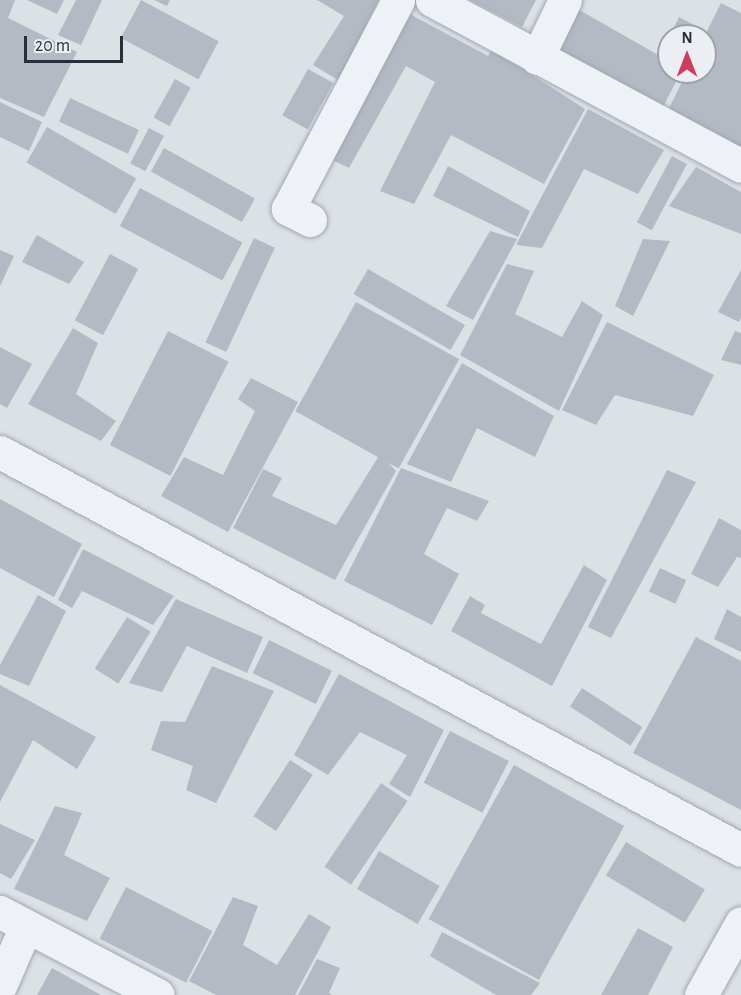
<!DOCTYPE html>
<html>
<head>
<meta charset="utf-8">
<style>
	body { margin:0 }
	#map { position:relative; width:741px; height:995px; overflow:hidden; background:#dce1e6; font-family:"Alegreya Sans",sans-serif }
	div>[style] { position:absolute }
	.building>* { inset:0; background:#b3bac3; transform-origin:0 0 }
	.roads { filter:drop-shadow(0 0 2px #a1a8b0) drop-shadow(0 0 2px #a1a8b0) }
	.minor>* { height:33px; margin:-16.5px; padding:0 16.5px; transform-origin:16.5px; border-radius:16.5px; background:#eef1f5 }
	span { translate:-50% -50%; white-space:nowrap; text-align:center; line-height:1.15; -webkit-text-stroke:4.5px #ebeff4; paint-order:stroke }
	.north { position:absolute; left:657px; top:24px; width:60px; height:60px; box-sizing:border-box; background:#ebeff4; border:2px solid #9ca3aa; border-radius:50%; rotate:0deg; font-size:16px; font-weight:700; line-height:24px; text-align:center; color:#25303c }
	.north::after { content:''; display:block; margin:auto; width:21px; height:27px; background:#cf3c5e; clip-path:polygon(50% 0,100% 100%,50% 72%,0 100%) }
	.scale { position:absolute; left:24px; top:36px; width:99px; height:27px; box-sizing:border-box; border:3px solid #25303c; border-top:0; padding-left:8px; font-size:18px; line-height:21px; white-space:nowrap; color:#25303c; -webkit-text-stroke:4px #ebeff4; paint-order:stroke }
</style>
</head>
<body>
<div id="map">
	<div class="building">
		<i style="clip-path:polygon(0 0,15px 0,8px 18px,77px 52px,44px 117px,0 98px)"></i>
		<i style="clip-path:polygon(27px 0,64px 0,57px 14px)"></i>
		<i style="clip-path:polygon(76px 0,102px 0,81px 45px,58px 35px)"></i>
		<i style="left:141px;top:0;width:88px;height:43px;rotate:28deg"></i>
		<i style="clip-path:polygon(154px 0,170px 0,167px 6px)"></i>
		<i style="clip-path:polygon(317px 0,379px 0,338px 80px,313px 65px,344px 16px)"></i>
		<i style="clip-path:polygon(470px 0,536px 0,522px 27px)"></i>
		<i style="clip-path:polygon(721px 3px,741px 13px,741px 157px,665px 116px,687px 72px,705px 72px,705px 35px)"></i>
		<i style="clip-path:polygon(574px 7px,660px 56px,669px 38px,669px 72px,681px 72px,662px 109px,553px 50px)"></i>
		<i style="clip-path:polygon(404px 11px,488px 56px,492px 49px,585px 109px,544px 184px,451px 135px,414px 204px,380px 191px,435px 82px,406px 66px,349px 168px,326px 157px)"></i>
		<i style="clip-path:polygon(679px 17px,703px 30px,700px 36px,670px 36px)"></i>
		<i style="left:308px;top:69px;width:29px;height:53px;rotate:29deg"></i>
		<i style="left:175px;top:79px;width:18px;height:44px;rotate:29deg"></i>
		<i style="left:70px;top:98px;width:76px;height:26px;rotate:25deg"></i>
		<i style="clip-path:polygon(0 102px,42px 122px,29px 151px,0 137px)"></i>
		<i style="clip-path:polygon(588px 109px,664px 150px,638px 194px,584px 169px,542px 248px,516px 245px)"></i>
		<i style="left:47px;top:127px;width:103px;height:41px;rotate:30deg"></i>
		<i style="left:149px;top:128px;width:17px;height:40px;rotate:28deg"></i>
		<i style="left:164px;top:148px;width:104px;height:27px;rotate:29deg"></i>
		<i style="left:672px;top:156px;width:17px;height:75px;rotate:28deg"></i>
		<i style="clip-path:polygon(448px 166px,530px 211px,518px 237px,433px 196px)"></i>
		<i style="clip-path:polygon(696px 167px,741px 192px,741px 234px,669px 206px)"></i>
		<i style="left:140px;top:188px;width:116px;height:43px;rotate:28deg"></i>
		<i style="clip-path:polygon(490px 231px,517px 239px,473px 320px,446px 306px)"></i>
		<i style="clip-path:polygon(37px 235px,84px 262px,69px 284px,22px 262px)"></i>
		<i style="left:254px;top:238px;width:23px;height:115px;rotate:25deg"></i>
		<i style="clip-path:polygon(643px 239px,670px 241px,633px 316px,615px 306px)"></i>
		<i style="clip-path:polygon(0 250px,14px 256px,0 286px)"></i>
		<i style="left:110px;top:254px;width:32px;height:75px;rotate:28deg"></i>
		<i style="clip-path:polygon(507px 264px,534px 271px,515px 314px,562px 337px,582px 301px,603px 315px,559px 411px,460px 355px)"></i>
		<i style="left:368px;top:269px;width:112px;height:29px;rotate:30deg"></i>
		<i style="clip-path:polygon(741px 270px,741px 318px,739px 322px,718px 312px)"></i>
		<i style="left:356px;top:302px;width:118px;height:125px;rotate:29deg"></i>
		<i style="clip-path:polygon(607px 322px,714px 375px,693px 416px,615px 395px,596px 425px,562px 410px)"></i>
		<i style="clip-path:polygon(73px 328px,98px 343px,76px 394px,116px 421px,101px 441px,28px 404px)"></i>
		<i style="left:168px;top:331px;width:68px;height:128px;rotate:27deg"></i>
		<i style="clip-path:polygon(735px 331px,741px 333px,741px 365px,721px 360px)"></i>
		<i style="clip-path:polygon(0 347px,32px 364px,7px 408px,0 404px)"></i>
		<i style="clip-path:polygon(462px 363px,554px 416px,535px 457px,477px 428px,451px 482px,407px 464px)"></i>
		<i style="clip-path:polygon(251px 378px,298px 402px,228px 532px,161px 496px,184px 457px,223px 475px,255px 411px,238px 399px)"></i>
		<i style="clip-path:polygon(380px 454px,396px 471px,335px 580px,233px 528px,263px 469px,282px 478px,272px 496px,336px 525px)"></i>
		<i style="clip-path:polygon(401px 468px,489px 501px,477px 521px,447px 508px,424px 554px,459px 574px,432px 625px,344px 581px)"></i>
		<i style="clip-path:polygon(667px 470px,696px 482px,611px 638px,588px 627px)"></i>
		<i style="clip-path:polygon(0 499px,82px 544px,54px 597px,0 568px)"></i>
		<i style="clip-path:polygon(719px 518px,741px 530px,741px 558px,737px 557px,718px 587px,691px 574px)"></i>
		<i style="clip-path:polygon(83px 549px,174px 596px,153px 625px,82px 591px,72px 608px,58px 600px)"></i>
		<i style="clip-path:polygon(584px 565px,607px 580px,552px 686px,451px 631px,470px 596px,485px 605px,481px 613px,541px 644px)"></i>
		<i style="left:660px;top:568px;width:29px;height:26px;rotate:25deg"></i>
		<i style="clip-path:polygon(38px 595px,66px 611px,29px 686px,0 674px,0 665px)"></i>
		<i style="clip-path:polygon(176px 599px,263px 637px,247px 673px,187px 646px,162px 692px,129px 683px)"></i>
		<i style="clip-path:polygon(727px 609px,741px 617px,741px 652px,714px 639px)"></i>
		<i style="left:127px;top:617px;width:28px;height:61px;rotate:32deg"></i>
		<i style="clip-path:polygon(696px 637px,741px 661px,741px 810px,633px 753px)"></i>
		<i style="left:269px;top:640px;width:70px;height:37px;rotate:26deg"></i>
		<i style="clip-path:polygon(212px 666px,274px 691px,216px 803px,186px 790px,193px 766px,151px 750px,161px 721px,185px 722px)"></i>
		<i style="clip-path:polygon(339px 674px,444px 730px,410px 797px,389px 784px,407px 755px,360px 732px,328px 775px,294px 755px)"></i>
		<i style="clip-path:polygon(0 685px,96px 737px,77px 769px,33px 740px,0 802px)"></i>
		<i style="left:582px;top:688px;width:72px;height:22px;rotate:33deg"></i>
		<i style="left:450px;top:731px;width:66px;height:58px;rotate:27deg"></i>
		<i style="left:290px;top:760px;width:27px;height:67px;rotate:33deg"></i>
		<i style="left:514px;top:765px;width:126px;height:176px;rotate:29deg"></i>
		<i style="left:381px;top:783px;width:32px;height:101px;rotate:34deg"></i>
		<i style="clip-path:polygon(55px 806px,82px 813px,64px 855px,110px 878px,87px 921px,14px 889px)"></i>
		<i style="clip-path:polygon(0 824px,35px 840px,11px 879px,0 873px)"></i>
		<i style="left:626px;top:842px;width:92px;height:39px;rotate:31deg"></i>
		<i style="left:379px;top:851px;width:70px;height:44px;rotate:30deg"></i>
		<i style="left:126px;top:887px;width:97px;height:58px;rotate:27deg"></i>
		<i style="clip-path:polygon(233px 897px,258px 906px,243px 945px,277px 965px,309px 914px,331px 927px,295px 995px,216px 995px,189px 981px)"></i>
		<i style="clip-path:polygon(638px 928px,673px 947px,648px 995px,601px 995px)"></i>
		<i style="clip-path:polygon(442px 932px,540px 983px,531px 995px,496px 995px,430px 956px)"></i>
		<i style="clip-path:polygon(317px 959px,340px 968px,329px 993px,332px 995px,298px 995px)"></i>
		<i style="clip-path:polygon(52px 968px,101px 995px,37px 995px)"></i>
	</div>
	<div class="roads">
		<div class="minor">
			<i style="left:432px;top:0;width:351px;rotate:28.2deg"></i>
			<i style="left:537px;top:58px;width:64px;rotate:-64.2deg"></i>
			<i style="left:310px;top:220px;width:25px;rotate:-153deg"></i>
			<i style="left:288px;top:209px;width:236px;rotate:-62.2deg"></i>
			<i style="left:0;top:452px;width:841px;rotate:28.24deg"></i>
			<i style="left:0;top:912px;width:178px;rotate:27.7deg"></i>
			<i style="left:0;top:986px;width:65px;rotate:-66.6deg"></i>
			<i style="left:701px;top:995px;width:82px;rotate:-60.9deg"></i>
		</div>
	</div>
	<div class="north">N</div>
	<div class="scale">20 m</div>
</div>
</body>
</html>
